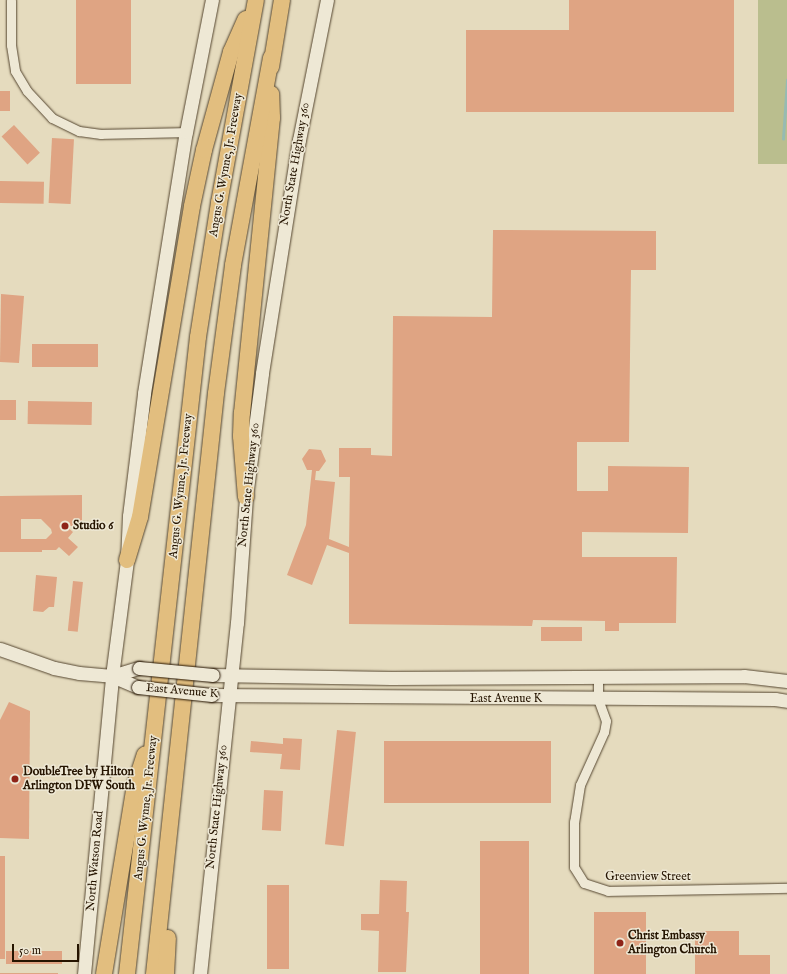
<!DOCTYPE html>
<html>
<head>
<meta charset="utf-8">
<style>
	body { margin:0 }
	#map { position:relative; width:787px; height:974px; overflow:hidden; background:#e5dbbe; font-family:"IM FELL English",serif }
	div>[style] { position:absolute }
	.green>* { inset:0; background:#babe8e; transform-origin:0 0 }
	.stream>* { height:2.5px; margin:-1.25px; padding:0 1.25px; transform-origin:1.25px; border-radius:1.25px; background:#96bbb2 }
	.building>* { inset:0; background:#dfa483; transform-origin:0 0 }
	.roads { filter:drop-shadow(0 0 1px #554630) drop-shadow(0 0 1px #554630) }
	.street>* { height:9px; margin:-4.5px; padding:0 4.5px; transform-origin:4.5px; border-radius:4.5px; background:#eee8d5 }
	.secondary>* { height:13px; margin:-6.5px; padding:0 6.5px; transform-origin:6.5px; border-radius:6.5px; background:#eee8d5 }
	.highway>* { height:16px; margin:-8px; padding:0 8px; transform-origin:8px; border-radius:8px; background:#e2be7f }
	.bridges { filter:drop-shadow(0 0 1px #251400) drop-shadow(0 0 1px #251400) }
	.secondary-bridge>* { height:13px; margin:-6.5px; padding:0 6.5px; transform-origin:6.5px; border-radius:6.5px; background:#eee8d5 }
	.dots>* { width:11px; height:11px; translate:-50% -50%; box-sizing:border-box; border:2px solid #eee8d5; border-radius:50% }
	span { translate:-50% -50%; white-space:nowrap; text-align:center; line-height:1.15; -webkit-text-stroke:3px #eee8d5; paint-order:stroke }
	.street-label { font-size:12px; color:#251400 }
	.poi-label { font-size:12px; color:#251400; font-weight:700 }
	.left { translate:0 -50%; text-align:left }
	.scale { position:absolute; left:12px; top:944px; width:67px; height:18px; box-sizing:border-box; border:2px solid #251400; border-top:0; padding-left:5px; font-size:12px; line-height:14px; white-space:nowrap; color:#251400; -webkit-text-stroke:3px #eee8d5; paint-order:stroke }
</style>
</head>
<body>
<div id="map">
	<div class="green">
		<i style="left:758px;top:0;width:29px;height:164px"></i>
	</div>
	<div class="stream">
		<i style="left:783px;top:139px;width:59px;rotate:-86.1deg"></i>
	</div>
	<div class="building">
		<i style="left:76px;top:0;width:55px;height:84px"></i>
		<i style="clip-path:polygon(569px 0,734px 0,734px 112px,466px 112px,466px 30px,569px 30px)"></i>
		<i style="left:0;top:91px;width:10px;height:20px"></i>
		<i style="left:14px;top:125px;width:38px;height:17px;rotate:47deg"></i>
		<i style="left:52px;top:138px;width:22px;height:65px;rotate:3deg"></i>
		<i style="left:0;top:181px;width:44px;height:22px;rotate:1deg"></i>
		<i style="clip-path:polygon(493px 230px,656px 231px,656px 270px,631px 270px,629px 442px,577px 442px,577px 491px,608px 491px,608px 466px,689px 467px,688px 533px,582px 532px,582px 557px,677px 557px,676px 623px,619px 623px,619px 631px,605px 631px,605px 621px,533px 620px,532px 626px,349px 624px,349px 553px,327px 545px,312px 585px,287px 575px,306px 525px,312px 470px,307px 470px,302px 459px,309px 449px,321px 450px,326px 461px,319px 471px,316px 471px,315px 480px,335px 482px,329px 539px,349px 547px,350px 477px,339px 477px,339px 448px,371px 448px,371px 455px,392px 456px,393px 316px,492px 317px)"></i>
		<i style="clip-path:polygon(1px 294px,24px 296px,19px 363px,0 362px)"></i>
		<i style="left:32px;top:344px;width:66px;height:23px"></i>
		<i style="left:0;top:400px;width:16px;height:20px"></i>
		<i style="left:28px;top:401px;width:64px;height:23px;rotate:1deg"></i>
		<i style="clip-path:polygon(evenodd,82px 495px,82px 526px,66px 526px,73px 532px,68px 538px,78px 547px,69px 556px,59px 547px,56px 550px,42px 550px,42px 552px,0 552px,0 496px,82px 495px,21px 519px,41px 519px,51px 529px,52px 533px,46px 539px,21px 539px,21px 519px)"></i>
		<i style="clip-path:polygon(36px 575px,57px 577px,54px 607px,49px 607px,43px 612px,33px 611px)"></i>
		<i style="left:73px;top:581px;width:10px;height:50px;rotate:6deg"></i>
		<i style="left:541px;top:627px;width:41px;height:14px"></i>
		<i style="clip-path:polygon(9px 702px,30px 711px,29px 839px,0 838px,0 720px)"></i>
		<i style="left:337px;top:730px;width:19px;height:115px;rotate:6deg"></i>
		<i style="clip-path:polygon(283px 738px,302px 739px,300px 770px,280px 769px,282px 754px,250px 752px,251px 741px,283px 744px)"></i>
		<i style="left:384px;top:741px;width:167px;height:62px"></i>
		<i style="left:264px;top:790px;width:19px;height:40px;rotate:3deg"></i>
		<i style="left:480px;top:841px;width:49px;height:133px"></i>
		<i style="left:0;top:856px;width:5px;height:103px"></i>
		<i style="clip-path:polygon(380px 880px,407px 881px,406px 912px,409px 912px,406px 972px,378px 972px,379px 931px,361px 930px,361px 914px,379px 914px)"></i>
		<i style="left:267px;top:885px;width:22px;height:84px"></i>
		<i style="left:594px;top:912px;width:52px;height:62px"></i>
		<i style="clip-path:polygon(695px 931px,739px 931px,739px 955px,770px 955px,770px 974px,695px 974px)"></i>
		<i style="left:6px;top:951px;width:56px;height:13px"></i>
		<i style="left:0;top:973px;width:58px;height:1px"></i>
	</div>
	<div class="roads">
		<div class="street">
			<i style="left:11px;top:0;width:45px;rotate:90deg"></i>
			<i style="left:11px;top:45px;width:26px;rotate:81deg"></i>
			<i style="left:15px;top:71px;width:23px;rotate:59deg"></i>
			<i style="left:27px;top:91px;width:37px;rotate:47deg"></i>
			<i style="left:52px;top:118px;width:30px;rotate:26deg"></i>
			<i style="left:79px;top:131px;width:22px;rotate:8deg"></i>
			<i style="left:101px;top:134px;width:85px;rotate:-1.3deg"></i>
			<i style="left:598px;top:677px;width:22px;rotate:90deg"></i>
			<i style="left:598px;top:699px;width:23px;rotate:70deg"></i>
			<i style="left:606px;top:721px;width:11px;rotate:100deg"></i>
			<i style="left:604px;top:732px;width:58px;rotate:114.4deg"></i>
			<i style="left:580px;top:785px;width:37px;rotate:99deg"></i>
			<i style="left:574px;top:822px;width:45px;rotate:90deg"></i>
			<i style="left:574px;top:867px;width:19px;rotate:58deg"></i>
			<i style="left:584px;top:883px;width:25px;rotate:18deg"></i>
			<i style="left:608px;top:891px;width:179px;rotate:-1deg"></i>
		</div>
		<div class="secondary">
			<i style="left:0;top:649px;width:57px;rotate:19.4deg"></i>
			<i style="left:54px;top:668px;width:25px;rotate:11deg"></i>
			<i style="left:79px;top:673px;width:33px;rotate:5deg"></i>
			<i style="left:112px;top:676px;width:28px;rotate:-17deg"></i>
			<i style="left:213px;top:675px;width:178px;rotate:1deg"></i>
			<i style="left:391px;top:678px;width:353px;rotate:-0.3deg"></i>
			<i style="left:744px;top:676px;width:43px;rotate:6.6deg"></i>
			<i style="left:112px;top:676px;width:28px;rotate:23deg"></i>
			<i style="left:212px;top:695px;width:563px;rotate:0.41deg"></i>
			<i style="left:775px;top:699px;width:12px;rotate:9deg"></i>
			<i style="left:84px;top:974px;width:299px;rotate:-84.6deg"></i>
			<i style="left:112px;top:676px;width:117px;rotate:-82.6deg"></i>
			<i style="left:127px;top:560px;width:44px;rotate:-87.4deg"></i>
			<i style="left:129px;top:516px;width:124px;rotate:-83deg"></i>
			<i style="left:144px;top:393px;width:264px;rotate:-80.9deg"></i>
			<i style="left:186px;top:132px;width:135px;rotate:-78.9deg"></i>
			<i style="left:200px;top:974px;width:353px;rotate:-84deg"></i>
			<i style="left:237px;top:623px;width:126px;rotate:-85.9deg"></i>
			<i style="left:246px;top:497px;width:125px;rotate:-82.6deg"></i>
			<i style="left:262px;top:373px;width:236px;rotate:-81deg"></i>
			<i style="left:299px;top:140px;width:143px;rotate:-78.7deg"></i>
		</div>
		<div class="highway">
			<i style="left:271px;top:67px;width:68px;rotate:-80.7deg"></i>
			<i style="left:246px;top:497px;width:61px;rotate:-94.7deg"></i>
			<i style="left:241px;top:436px;width:23px;rotate:-88deg"></i>
			<i style="left:242px;top:413px;width:297px;rotate:-84.2deg"></i>
			<i style="left:272px;top:118px;width:24px;rotate:-92deg"></i>
			<i style="left:127px;top:560px;width:45px;rotate:-73.2deg"></i>
			<i style="left:140px;top:517px;width:315px;rotate:-80.5deg"></i>
			<i style="left:192px;top:206px;width:57px;rotate:-77.9deg"></i>
			<i style="left:204px;top:150px;width:102px;rotate:-74.6deg"></i>
			<i style="left:231px;top:52px;width:36px;rotate:-66deg"></i>
			<i style="left:104px;top:974px;width:192px;rotate:-80.7deg"></i>
			<i style="left:135px;top:785px;width:32px;rotate:-72deg"></i>
			<i style="left:127px;top:974px;width:641px;rotate:-83.64deg"></i>
			<i style="left:198px;top:337px;width:136px;rotate:-81.1deg"></i>
			<i style="left:219px;top:203px;width:206px;rotate:-79.7deg"></i>
			<i style="left:154px;top:974px;width:584px;rotate:-83.91deg"></i>
			<i style="left:216px;top:393px;width:129px;rotate:-82.4deg"></i>
			<i style="left:233px;top:265px;width:211px;rotate:-79.6deg"></i>
			<i style="left:166px;top:974px;width:36px;rotate:-87deg"></i>
		</div>
	</div>
	<div class="bridges">
		<div class="secondary-bridge">
			<i style="left:139px;top:668px;width:74px;rotate:5.4deg"></i>
			<i style="left:138px;top:687px;width:74px;rotate:6.2deg"></i>
		</div>
	</div>
	<div class="dots">
		<i style="left:65px;top:526px;background:#8f2418"></i>
		<i style="left:15px;top:779px;background:#8f2418"></i>
		<i style="left:620px;top:943px;background:#8f2418"></i>
	</div>
	<div class="street-label">
		<span style="left:295px;top:164px;rotate:-80deg">North State Highway 360</span>
		<span style="left:226px;top:165px;rotate:-80deg">Angus G. Wynne, Jr. Freeway</span>
		<span style="left:249px;top:485px;rotate:-84deg">North State Highway 360</span>
		<span style="left:181px;top:486px;rotate:-84deg">Angus G. Wynne, Jr. Freeway</span>
		<span style="left:182px;top:691px;rotate:5deg">East Avenue K</span>
		<span style="left:506px;top:699px">East Avenue K</span>
		<span style="left:217px;top:807px;rotate:-84deg">North State Highway 360</span>
		<span style="left:146px;top:808px;rotate:-84deg">Angus G. Wynne, Jr. Freeway</span>
		<span style="left:95px;top:861px;rotate:-85deg">North Watson Road</span>
		<span style="left:648px;top:877px">Greenview Street</span>
	</div>
	<div class="poi-label">
		<span class="left" style="left:73px;top:526px">Studio 6</span>
		<span class="left" style="left:23px;top:779px">DoubleTree by Hilton<br>Arlington DFW South</span>
		<span class="left" style="left:628px;top:943px">Christ Embassy<br>Arlington Church</span>
	</div>
	<div class="scale">50 m</div>
</div>
</body>
</html>
